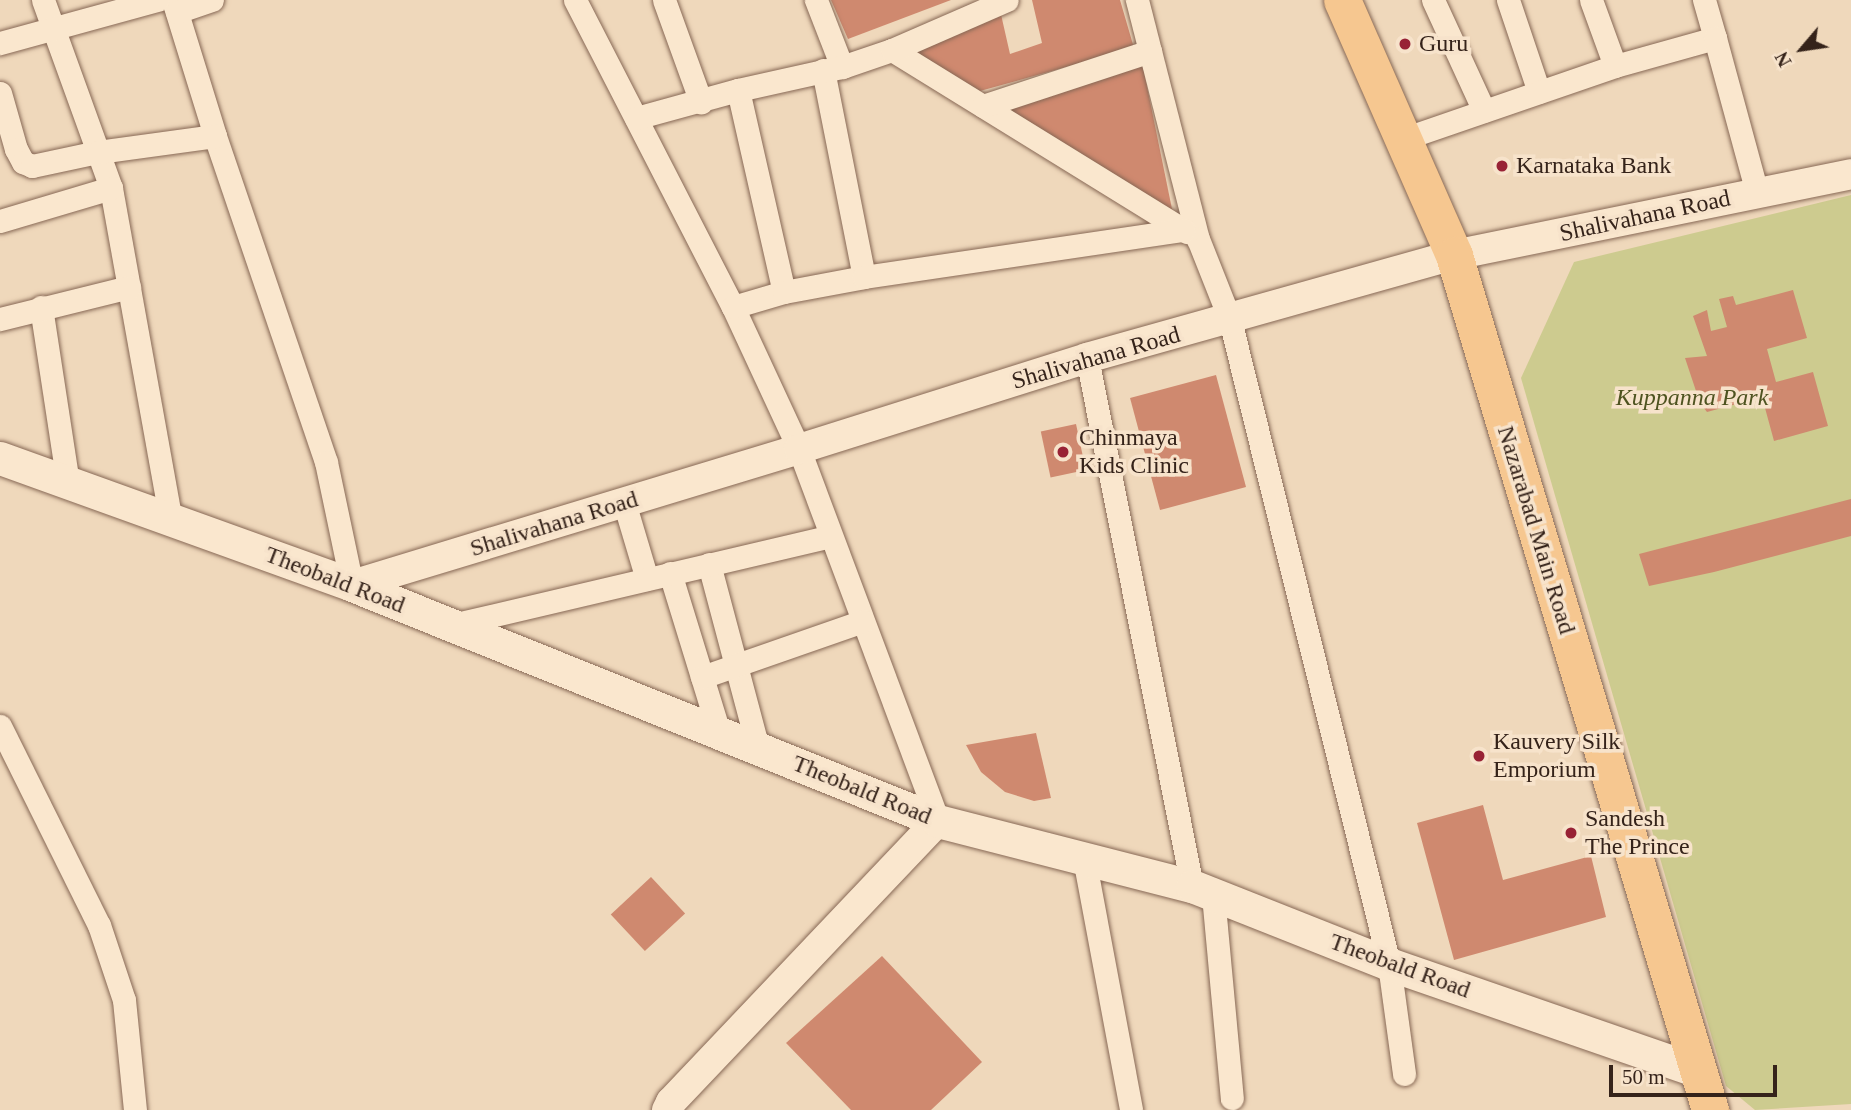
<!DOCTYPE html>
<html>
<head>
<meta charset="utf-8">
<style>
	body { margin:0 }
	#map { position:relative; width:1851px; height:1110px; overflow:hidden; background:#efd8bb; font-family:"Times New Roman",serif }
	div>[style] { position:absolute }
	.green>* { inset:0; background:#cdcb8f }
	.building>* { inset:0; background:#cf896f; transform-origin:0 0 }
	.roads { filter:drop-shadow(0 0 2px #876855) drop-shadow(0 0 2px #876855) }
	.minor>* { height:23px; margin:-11.5px; padding:0 11.5px; transform-origin:11.5px; border-radius:11.5px; background:#fae7ce }
	.tertiary>* { height:30px; margin:-15px; padding:0 15px; transform-origin:15px; border-radius:15px; background:#fae7ce }
	.secondary>* { height:33px; margin:-16.5px; padding:0 16.5px; transform-origin:16.5px; border-radius:16.5px; background:#fae7ce }
	.primary>* { height:37px; margin:-18.5px; padding:0 18.5px; transform-origin:18.5px; border-radius:18.5px; background:#f6c790 }
	.dots>* { width:19px; height:19px; translate:-50% -50%; box-sizing:border-box; border:4px solid #f7e3cb; border-radius:50% }
	span { translate:-50% -50%; white-space:nowrap; text-align:center; line-height:1.15; -webkit-text-stroke:7px #f7e3cb; paint-order:stroke }
	.poi-label { font-size:24px; color:#35231a }
	.left { translate:0 -50%; text-align:left }
	.street-label { font-size:24px; color:#35231a }
	.park-label { font-size:24px; color:#4e5320; font-style:italic }
	.north { position:absolute; left:1767px; top:14px; width:70px; height:70px; -webkit-text-stroke:5px #f7e3cb; paint-order:stroke; rotate:241deg; font-size:19px; font-weight:700; line-height:28px; text-align:center; color:#35231a }
	.north::after { content:''; display:block; margin:auto; width:24px; height:32px; background:#35231a; clip-path:polygon(50% 0,100% 100%,50% 72%,0 100%) }
	.scale { position:absolute; left:1609px; top:1065px; width:168px; height:32px; box-sizing:border-box; border:4px solid #35231a; border-top:0; padding-left:9px; font-size:21px; line-height:24px; white-space:nowrap; color:#35231a; -webkit-text-stroke:5px #f7e3cb; paint-order:stroke }
</style>
</head>
<body>
<div id="map">
	<div class="green">
		<i style="clip-path:polygon(1851px 195px,1851px 1104px,1755px 1110px,1726px 1086px,1521px 378px,1574px 262px)"></i>
	</div>
	<div class="building">
		<i style="clip-path:polygon(831px 0,951px 0,848px 39px)"></i>
		<i style="clip-path:polygon(1032px 0,1120px 0,1134px 48px,980px 91px,908px 49px,1000px 10px,1010px 54px,1042px 43px)"></i>
		<i style="clip-path:polygon(1141px 57px,1173px 214px,1000px 108px)"></i>
		<i style="clip-path:polygon(1793px 290px,1807px 338px,1767px 349px,1776px 382px,1813px 372px,1828px 426px,1774px 441px,1762px 397px,1707px 412px,1700px 403px,1685px 358px,1707px 356px,1693px 316px,1707px 310px,1711px 331px,1727px 327px,1719px 299px,1733px 296px,1736px 305px)"></i>
		<i style="left:1216px;top:375px;width:116px;height:89px;rotate:75deg"></i>
		<i style="left:1076px;top:424px;width:47px;height:36px;rotate:78deg"></i>
		<i style="clip-path:polygon(1851px 499px,1851px 536px,1714px 572px,1649px 586px,1639px 554px)"></i>
		<i style="clip-path:polygon(1036px 733px,1051px 798px,1034px 801px,1005px 792px,981px 772px,966px 745px)"></i>
		<i style="clip-path:polygon(1483px 805px,1503px 880px,1591px 856px,1606px 917px,1454px 960px,1417px 823px)"></i>
		<i style="left:651px;top:877px;width:50px;height:55px;rotate:47deg"></i>
		<i style="clip-path:polygon(882px 956px,982px 1062px,931px 1110px,851px 1110px,786px 1043px)"></i>
	</div>
	<div class="roads">
		<div class="minor">
			<i style="left:43px;top:0;width:200px;rotate:70.1deg"></i>
			<i style="left:111px;top:188px;width:337px;rotate:79.8deg"></i>
			<i style="left:173px;top:0;width:142px;rotate:72.8deg"></i>
			<i style="left:215px;top:136px;width:344px;rotate:71.2deg"></i>
			<i style="left:326px;top:462px;width:126px;rotate:78.1deg"></i>
			<i style="left:575px;top:0;width:345px;rotate:62.8deg"></i>
			<i style="left:733px;top:307px;width:157px;rotate:65.1deg"></i>
			<i style="left:799px;top:449px;width:397px;rotate:69.5deg"></i>
			<i style="left:664px;top:0;width:109px;rotate:70.1deg"></i>
			<i style="left:816px;top:0;width:72px;rotate:68.8deg"></i>
			<i style="left:1137px;top:0;width:247px;rotate:75.7deg"></i>
			<i style="left:1198px;top:239px;width:87px;rotate:68.4deg"></i>
			<i style="left:1230px;top:320px;width:663px;rotate:76.13deg"></i>
			<i style="left:1389px;top:964px;width:111px;rotate:82.2deg"></i>
			<i style="left:1433px;top:0;width:122px;rotate:65.3deg"></i>
			<i style="left:1508px;top:0;width:97px;rotate:71.4deg"></i>
			<i style="left:1591px;top:0;width:70px;rotate:70deg"></i>
			<i style="left:1615px;top:66px;width:104px;rotate:-15.6deg"></i>
			<i style="left:1715px;top:38px;width:40px;rotate:-106deg"></i>
			<i style="left:177px;top:12px;width:37px;rotate:-19deg"></i>
			<i style="left:1715px;top:38px;width:161px;rotate:74.8deg"></i>
			<i style="left:0;top:43px;width:163px;rotate:-15.3deg"></i>
			<i style="left:892px;top:50px;width:347px;rotate:31.7deg"></i>
			<i style="left:823px;top:70px;width:211px;rotate:78.8deg"></i>
			<i style="left:738px;top:90px;width:207px;rotate:77.2deg"></i>
			<i style="left:0;top:93px;width:58px;rotate:74.1deg"></i>
			<i style="left:16px;top:149px;width:15px;rotate:62deg"></i>
			<i style="left:23px;top:162px;width:10px;rotate:24deg"></i>
			<i style="left:32px;top:166px;width:67px;rotate:-12deg"></i>
			<i style="left:98px;top:152px;width:118px;rotate:-7.8deg"></i>
			<i style="left:983px;top:106px;width:176px;rotate:-18.2deg"></i>
			<i style="left:636px;top:118px;width:106px;rotate:-15.4deg"></i>
			<i style="left:738px;top:90px;width:107px;rotate:-12.5deg"></i>
			<i style="left:842px;top:67px;width:53px;rotate:-18.8deg"></i>
			<i style="left:892px;top:50px;width:125px;rotate:-23.5deg"></i>
			<i style="left:1403px;top:139px;width:224px;rotate:-19deg"></i>
			<i style="left:0;top:221px;width:116px;rotate:-16.6deg"></i>
			<i style="left:41px;top:307px;width:178px;rotate:81.3deg"></i>
			<i style="left:733px;top:307px;width:53px;rotate:-16.4deg"></i>
			<i style="left:784px;top:292px;width:81px;rotate:-10.6deg"></i>
			<i style="left:864px;top:277px;width:323px;rotate:-8.4deg"></i>
			<i style="left:0;top:319px;width:133px;rotate:-13.9deg"></i>
			<i style="left:1087px;top:358px;width:538px;rotate:78.75deg"></i>
			<i style="left:624px;top:502px;width:80px;rotate:73.4deg"></i>
			<i style="left:709px;top:564px;width:190px;rotate:75.1deg"></i>
			<i style="left:670px;top:573px;width:166px;rotate:72.9deg"></i>
			<i style="left:452px;top:625px;width:389px;rotate:-13.2deg"></i>
			<i style="left:702px;top:677px;width:170px;rotate:-19.2deg"></i>
			<i style="left:0;top:726px;width:222px;rotate:63.6deg"></i>
			<i style="left:99px;top:925px;width:79px;rotate:71.6deg"></i>
			<i style="left:124px;top:1000px;width:111px;rotate:84.3deg"></i>
			<i style="left:1084px;top:858px;width:256px;rotate:79.4deg"></i>
			<i style="left:1213px;top:895px;width:204px;rotate:84.7deg"></i>
		</div>
		<div class="tertiary">
			<i style="left:352px;top:585px;width:467px;rotate:-16.9deg"></i>
			<i style="left:799px;top:449px;width:302px;rotate:-17.5deg"></i>
			<i style="left:1087px;top:358px;width:381px;rotate:-15.7deg"></i>
			<i style="left:1454px;top:255px;width:405px;rotate:-11.5deg"></i>
			<i style="left:667px;top:1110px;width:9px;rotate:-63deg"></i>
			<i style="left:671px;top:1102px;width:388px;rotate:-46.5deg"></i>
		</div>
		<div class="secondary">
			<i style="left:0;top:458px;width:374px;rotate:19.8deg"></i>
			<i style="left:352px;top:585px;width:632px;rotate:21.94deg"></i>
			<i style="left:938px;top:821px;width:262px;rotate:14.4deg"></i>
			<i style="left:1192px;top:886px;width:212px;rotate:21.6deg"></i>
			<i style="left:1389px;top:964px;width:327px;rotate:19.1deg"></i>
		</div>
		<div class="primary">
			<i style="left:1342px;top:0;width:279px;rotate:66.3deg"></i>
			<i style="left:1454px;top:255px;width:893px;rotate:73.33deg"></i>
		</div>
	</div>
	<div class="dots">
		<i style="left:1405px;top:44px;background:#982235"></i>
		<i style="left:1502px;top:166px;background:#982235"></i>
		<i style="left:1063px;top:452px;background:#982235"></i>
		<i style="left:1479px;top:756px;background:#982235"></i>
		<i style="left:1571px;top:833px;background:#982235"></i>
	</div>
	<div class="poi-label">
		<span class="left" style="left:1419px;top:44px">Guru</span>
		<span class="left" style="left:1516px;top:166px">Karnataka Bank</span>
		<span class="left" style="left:1079px;top:452px">Chinmaya<br>Kids Clinic</span>
		<span class="left" style="left:1493px;top:756px">Kauvery Silk<br>Emporium</span>
		<span class="left" style="left:1585px;top:833px">Sandesh<br>The Prince</span>
	</div>
	<div class="street-label">
		<span style="left:1645px;top:216px;rotate:-12deg">Shalivahana Road</span>
		<span style="left:1096px;top:358px;rotate:-16deg">Shalivahana Road</span>
		<span style="left:554px;top:524px;rotate:-17deg">Shalivahana Road</span>
		<span style="left:1536px;top:530px;rotate:73deg">Nazarabad Main Road</span>
		<span style="left:335px;top:580px;rotate:21deg">Theobald Road</span>
		<span style="left:862px;top:790px;rotate:22deg">Theobald Road</span>
		<span style="left:1400px;top:966px;rotate:20deg">Theobald Road</span>
	</div>
	<div class="park-label">
		<span style="left:1692px;top:398px">Kuppanna Park</span>
	</div>
	<div class="north">N</div>
	<div class="scale">50 m</div>
</div>
</body>
</html>
